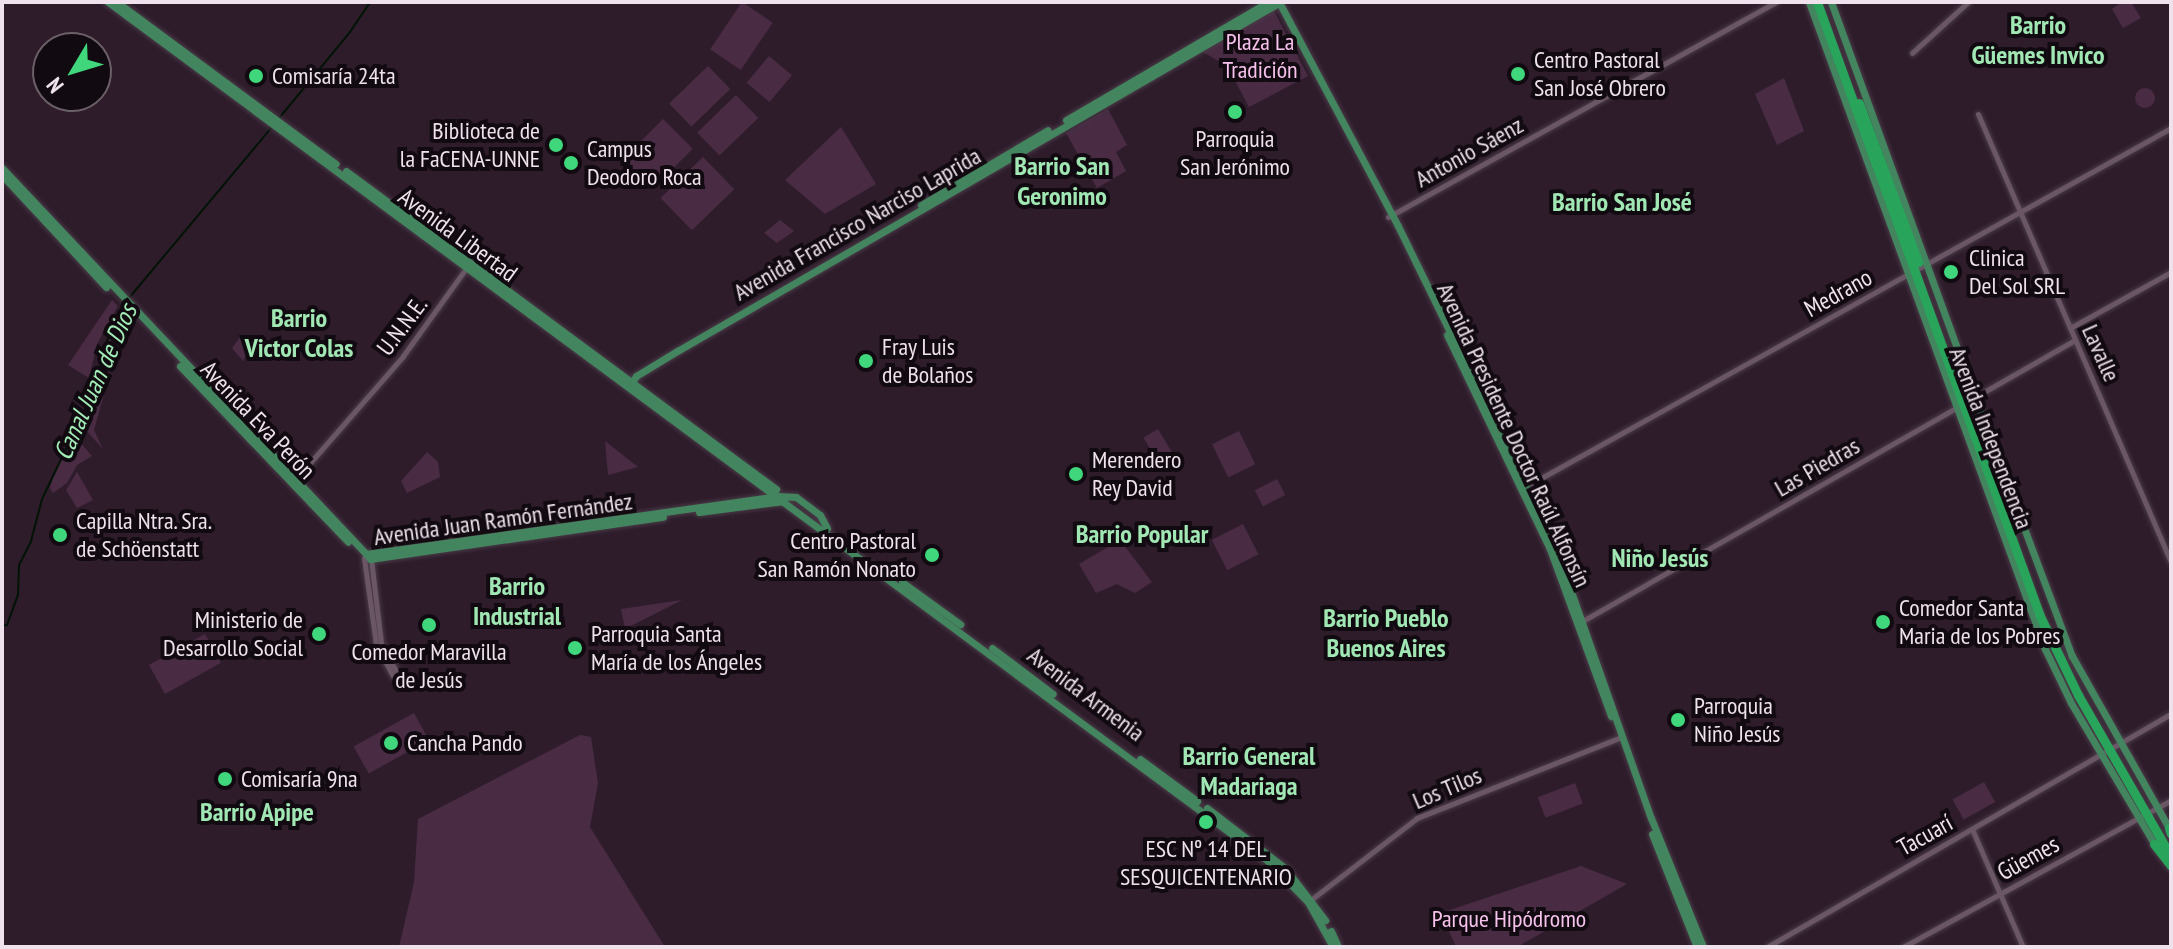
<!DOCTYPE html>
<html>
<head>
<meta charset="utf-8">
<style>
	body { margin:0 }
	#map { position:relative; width:2173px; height:949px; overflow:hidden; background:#2e1c2b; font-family:"PT Sans Narrow",sans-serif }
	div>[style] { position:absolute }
	.green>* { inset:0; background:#492c44; transform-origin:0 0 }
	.round { border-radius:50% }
	.stream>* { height:2px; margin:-1px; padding:0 1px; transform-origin:1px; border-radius:1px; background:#001305 }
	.roads { filter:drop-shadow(0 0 2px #493b47) drop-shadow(0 0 2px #493b47) }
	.minor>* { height:5px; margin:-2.5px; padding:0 2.5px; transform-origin:2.5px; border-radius:2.5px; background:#6b5666 }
	.major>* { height:7px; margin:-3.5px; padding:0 3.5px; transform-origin:3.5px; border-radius:3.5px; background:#43855f }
	.highway>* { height:9px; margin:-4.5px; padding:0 4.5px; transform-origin:4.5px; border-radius:4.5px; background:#28a45b }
	.dots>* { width:22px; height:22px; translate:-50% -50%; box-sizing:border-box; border:4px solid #110a10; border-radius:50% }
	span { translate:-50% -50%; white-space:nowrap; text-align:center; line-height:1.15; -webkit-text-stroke:8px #110a10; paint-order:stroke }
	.park-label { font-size:24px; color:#f7c2ed }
	.poi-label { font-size:24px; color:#efe2ec }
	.left { translate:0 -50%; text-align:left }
	.right { translate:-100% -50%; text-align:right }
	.street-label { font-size:24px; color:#efe2ec }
	.neighbourhood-label { font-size:26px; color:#a0e7b4; font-weight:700 }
	.water-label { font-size:26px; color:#a3edb7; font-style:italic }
	.frame { position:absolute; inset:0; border:4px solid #efe2ec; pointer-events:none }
	.north { position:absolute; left:32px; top:32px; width:80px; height:80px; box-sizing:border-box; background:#110a10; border:2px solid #6a6068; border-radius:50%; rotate:232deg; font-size:22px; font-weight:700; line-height:32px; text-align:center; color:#efe2ec }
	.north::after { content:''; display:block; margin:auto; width:28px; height:36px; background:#40d77c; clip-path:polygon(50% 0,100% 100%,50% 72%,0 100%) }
</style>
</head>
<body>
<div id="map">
	<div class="green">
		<i style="left:742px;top:2px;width:37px;height:57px;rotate:34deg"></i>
		<i style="clip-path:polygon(2122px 2px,2131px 2px,2141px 18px,2123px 28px,2112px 9px)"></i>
		<i style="clip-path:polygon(1273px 9px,1308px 76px,1249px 107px,1227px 66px,1203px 52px)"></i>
		<i style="left:769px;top:56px;width:30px;height:35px;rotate:40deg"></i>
		<i style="left:708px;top:66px;width:32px;height:54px;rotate:46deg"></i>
		<i style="clip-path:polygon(1784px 78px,1804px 131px,1777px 145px,1755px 94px)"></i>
		<i class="round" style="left:2135px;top:88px;width:20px;height:20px"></i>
		<i style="left:736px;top:95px;width:32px;height:54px;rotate:46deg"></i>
		<i style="clip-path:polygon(1108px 109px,1127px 145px,1116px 152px,1126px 171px,1097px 188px,1066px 133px)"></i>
		<i style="left:663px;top:119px;width:42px;height:57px;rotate:45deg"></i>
		<i style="clip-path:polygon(841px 127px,876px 184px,825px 214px,785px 180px)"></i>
		<i style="left:703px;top:157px;width:45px;height:59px;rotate:46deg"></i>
		<i style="clip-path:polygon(780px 220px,794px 231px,777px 243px,764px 233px)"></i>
		<i style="clip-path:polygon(112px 300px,118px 306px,97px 344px,89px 378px,68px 365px)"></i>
		<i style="clip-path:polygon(123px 307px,127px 312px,94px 430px,103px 449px,83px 427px,78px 440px,92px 456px,77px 465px,67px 483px,53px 493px,50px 488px,53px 477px,101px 376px,101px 354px)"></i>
		<i style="clip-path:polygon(241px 336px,252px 342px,243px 361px,232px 348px)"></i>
		<i style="left:1158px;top:429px;width:31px;height:17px;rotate:59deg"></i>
		<i style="left:1239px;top:431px;width:37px;height:30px;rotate:64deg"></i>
		<i style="clip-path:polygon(605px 441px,638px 467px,608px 475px)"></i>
		<i style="clip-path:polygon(427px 452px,438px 462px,440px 477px,407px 493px,401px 481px)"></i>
		<i style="clip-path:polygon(77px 472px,93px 500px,77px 508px,66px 490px)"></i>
		<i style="left:1277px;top:479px;width:18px;height:25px;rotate:63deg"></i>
		<i style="left:1243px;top:524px;width:34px;height:35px;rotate:63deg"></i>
		<i style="clip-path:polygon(1120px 540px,1152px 582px,1135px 593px,1117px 584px,1096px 593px,1079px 564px)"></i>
		<i style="clip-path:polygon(682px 600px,625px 629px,621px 609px)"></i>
		<i style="left:205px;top:634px;width:33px;height:64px;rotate:61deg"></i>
		<i style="left:414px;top:713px;width:31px;height:69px;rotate:61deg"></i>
		<i style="clip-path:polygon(580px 735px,591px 737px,598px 783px,590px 827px,665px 947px,399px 947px,414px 882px,418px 819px)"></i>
		<i style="left:1984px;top:782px;width:23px;height:36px;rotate:61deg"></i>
		<i style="left:1575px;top:783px;width:22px;height:40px;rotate:69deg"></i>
		<i style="clip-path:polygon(1581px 866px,1627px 884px,1517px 947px,1456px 947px,1441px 913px)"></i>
	</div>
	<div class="stream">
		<i style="left:280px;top:117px;width:110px;rotate:-50.5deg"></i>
		<i style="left:350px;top:32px;width:36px;rotate:-56deg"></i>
		<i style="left:129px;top:298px;width:222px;rotate:-50.1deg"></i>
		<i style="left:2px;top:626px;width:5px;rotate:-11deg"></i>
		<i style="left:7px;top:625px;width:32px;rotate:-70deg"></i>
		<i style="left:18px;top:595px;width:30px;rotate:-88deg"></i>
		<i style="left:19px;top:565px;width:27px;rotate:-63deg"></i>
		<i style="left:31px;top:541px;width:43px;rotate:-75.3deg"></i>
		<i style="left:42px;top:499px;width:136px;rotate:-64.4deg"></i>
		<i style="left:101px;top:376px;width:22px;rotate:-90deg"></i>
		<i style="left:101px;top:354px;width:56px;rotate:-64.8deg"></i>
	</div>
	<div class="roads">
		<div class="minor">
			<i style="left:1912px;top:53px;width:76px;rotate:-42.3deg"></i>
			<i style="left:1978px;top:114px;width:488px;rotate:66.7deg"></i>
			<i style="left:1388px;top:217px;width:444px;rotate:-29deg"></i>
			<i style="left:2070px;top:328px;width:115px;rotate:-29deg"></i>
			<i style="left:295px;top:480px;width:164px;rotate:-48.9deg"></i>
			<i style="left:403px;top:356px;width:110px;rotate:-54.3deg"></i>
			<i style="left:1525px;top:487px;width:739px;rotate:-29.06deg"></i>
			<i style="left:364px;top:558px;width:87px;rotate:82.1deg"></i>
			<i style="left:376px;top:644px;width:36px;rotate:62deg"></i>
			<i style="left:371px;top:559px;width:85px;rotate:83.2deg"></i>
			<i style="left:381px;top:643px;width:34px;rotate:62deg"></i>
			<i style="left:1579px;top:623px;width:571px;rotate:-29.71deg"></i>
			<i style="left:1972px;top:829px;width:129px;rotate:66.6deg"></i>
			<i style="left:1308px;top:902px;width:138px;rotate:-37.6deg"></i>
			<i style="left:1417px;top:818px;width:217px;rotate:-21.6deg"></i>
			<i style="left:1767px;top:947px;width:466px;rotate:-30deg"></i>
			<i style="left:1903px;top:947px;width:306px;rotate:-28.7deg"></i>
		</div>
		<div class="major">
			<i style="left:108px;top:2px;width:1443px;rotate:36.52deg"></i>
			<i style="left:1268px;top:861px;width:57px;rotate:45.7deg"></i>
			<i style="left:1308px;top:902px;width:51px;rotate:60.9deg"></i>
			<i style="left:117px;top:2px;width:272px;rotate:36.5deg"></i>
			<i style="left:1279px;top:2px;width:254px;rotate:62deg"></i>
			<i style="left:1398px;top:226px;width:356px;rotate:63.9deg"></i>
			<i style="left:1555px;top:546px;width:288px;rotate:70.6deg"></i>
			<i style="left:1651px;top:818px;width:139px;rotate:68deg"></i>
			<i style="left:1809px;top:2px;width:689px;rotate:69.96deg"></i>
			<i style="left:2045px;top:649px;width:60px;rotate:64.3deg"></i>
			<i style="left:2071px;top:703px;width:165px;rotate:59.4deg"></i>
			<i style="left:1831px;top:2px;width:476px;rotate:70deg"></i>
			<i style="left:1066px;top:120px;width:234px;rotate:-30.3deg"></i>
			<i style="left:2px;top:168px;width:538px;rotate:46.66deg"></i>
			<i style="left:346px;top:171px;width:535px;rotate:36.48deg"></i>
			<i style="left:2px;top:175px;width:153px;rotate:47.1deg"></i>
			<i style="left:921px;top:205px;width:147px;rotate:-30.6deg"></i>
			<i style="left:1447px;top:335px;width:237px;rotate:64.3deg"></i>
			<i style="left:1550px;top:549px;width:178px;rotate:69.9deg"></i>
			<i style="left:180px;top:366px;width:243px;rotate:46.3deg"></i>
			<i style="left:630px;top:385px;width:11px;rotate:-56deg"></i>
			<i style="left:636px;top:376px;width:50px;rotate:-31.2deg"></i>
			<i style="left:679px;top:350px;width:689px;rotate:-30.06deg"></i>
			<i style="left:1999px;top:461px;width:208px;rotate:69.5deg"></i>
			<i style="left:2072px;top:656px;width:200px;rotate:60.6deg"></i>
			<i style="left:699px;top:512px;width:86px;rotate:-7.4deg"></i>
			<i style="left:366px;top:554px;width:416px;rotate:-8deg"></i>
			<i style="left:778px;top:496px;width:18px;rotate:3deg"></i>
			<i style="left:796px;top:497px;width:30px;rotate:37deg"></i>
			<i style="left:820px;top:515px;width:15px;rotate:62deg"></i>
			<i style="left:370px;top:559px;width:296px;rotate:-8.2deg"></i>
			<i style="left:902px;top:582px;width:72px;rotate:35.9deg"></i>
			<i style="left:992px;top:648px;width:76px;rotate:37deg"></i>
			<i style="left:1140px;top:759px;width:71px;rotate:36.4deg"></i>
			<i style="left:1207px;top:808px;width:98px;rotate:37.6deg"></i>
			<i style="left:1285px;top:868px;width:66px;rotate:52.4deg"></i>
			<i style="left:1652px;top:834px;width:122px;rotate:68.3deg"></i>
			<i style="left:1331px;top:931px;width:17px;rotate:66deg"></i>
		</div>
		<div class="highway">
			<i style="left:1817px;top:2px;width:653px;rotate:70.04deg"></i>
			<i style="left:2040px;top:616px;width:88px;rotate:64.3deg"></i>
			<i style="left:2078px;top:695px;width:187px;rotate:60.1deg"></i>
			<i style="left:1859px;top:103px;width:170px;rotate:69.6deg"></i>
			<i style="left:1979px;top:430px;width:105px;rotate:70.5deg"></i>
			<i style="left:1993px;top:445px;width:25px;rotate:78deg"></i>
			<i style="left:2169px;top:828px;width:6px;rotate:72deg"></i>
			<i style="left:2154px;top:844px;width:28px;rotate:52deg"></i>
		</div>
	</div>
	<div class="dots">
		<i style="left:1518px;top:74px;background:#40d77c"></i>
		<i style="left:256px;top:76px;background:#40d77c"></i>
		<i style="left:1235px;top:112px;background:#40d77c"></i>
		<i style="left:556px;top:145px;background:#40d77c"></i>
		<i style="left:571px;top:163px;background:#40d77c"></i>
		<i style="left:1951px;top:272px;background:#40d77c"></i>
		<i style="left:866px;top:361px;background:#40d77c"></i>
		<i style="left:1076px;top:474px;background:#40d77c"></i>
		<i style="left:60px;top:535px;background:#40d77c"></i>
		<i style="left:932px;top:555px;background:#40d77c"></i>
		<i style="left:1883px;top:622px;background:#40d77c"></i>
		<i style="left:429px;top:625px;background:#40d77c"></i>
		<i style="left:319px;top:634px;background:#40d77c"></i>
		<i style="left:575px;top:648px;background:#40d77c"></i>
		<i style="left:1678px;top:720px;background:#40d77c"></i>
		<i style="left:391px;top:743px;background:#40d77c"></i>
		<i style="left:225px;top:779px;background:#40d77c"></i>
		<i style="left:1206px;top:822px;background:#40d77c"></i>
	</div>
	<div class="park-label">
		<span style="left:1260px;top:56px">Plaza La<br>Tradición</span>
		<span style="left:1509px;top:919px">Parque Hipódromo</span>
	</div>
	<div class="poi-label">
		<span class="left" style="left:1534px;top:74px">Centro Pastoral<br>San José Obrero</span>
		<span class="left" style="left:272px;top:76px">Comisaría 24ta</span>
		<span class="right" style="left:540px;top:145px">Biblioteca de<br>la FaCENA-UNNE</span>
		<span style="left:1235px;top:153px">Parroquia<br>San Jerónimo</span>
		<span class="left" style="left:587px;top:163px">Campus<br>Deodoro Roca</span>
		<span class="left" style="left:1969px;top:272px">Clinica<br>Del Sol SRL</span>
		<span class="left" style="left:882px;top:361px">Fray Luis<br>de Bolaños</span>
		<span class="left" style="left:1092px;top:474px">Merendero<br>Rey David</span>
		<span class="left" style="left:76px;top:535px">Capilla Ntra. Sra.<br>de Schöenstatt</span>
		<span class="right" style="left:916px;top:555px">Centro Pastoral<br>San Ramón Nonato</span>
		<span class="left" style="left:1899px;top:622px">Comedor Santa<br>Maria de los Pobres</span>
		<span class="right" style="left:303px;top:634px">Ministerio de<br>Desarrollo Social</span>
		<span class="left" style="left:591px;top:648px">Parroquia Santa<br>María de los Ángeles</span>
		<span style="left:429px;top:666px">Comedor Maravilla<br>de Jesús</span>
		<span class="left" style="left:1694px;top:720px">Parroquia<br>Niño Jesús</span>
		<span class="left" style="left:407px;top:743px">Cancha Pando</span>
		<span class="left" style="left:241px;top:779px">Comisaría 9na</span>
		<span style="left:1206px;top:863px">ESC Nº 14 DEL<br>SESQUICENTENARIO</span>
	</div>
	<div class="street-label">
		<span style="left:1469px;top:152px;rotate:-29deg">Antonio Sáenz</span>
		<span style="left:857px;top:224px;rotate:-30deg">Avenida Francisco Narciso Laprida</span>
		<span style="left:458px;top:235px;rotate:36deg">Avenida Libertad</span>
		<span style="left:1838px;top:293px;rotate:-29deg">Medrano</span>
		<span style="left:402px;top:326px;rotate:-53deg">U.N.N.E.</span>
		<span style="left:2101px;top:353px;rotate:66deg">Lavalle</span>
		<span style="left:258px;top:420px;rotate:46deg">Avenida Eva Perón</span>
		<span style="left:1514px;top:435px;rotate:65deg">Avenida Presidente Doctor Raúl Alfonsín</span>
		<span style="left:1991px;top:438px;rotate:69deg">Avenida Independencia</span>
		<span style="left:1817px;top:467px;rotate:-30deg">Las Piedras</span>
		<span style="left:503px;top:519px;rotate:-8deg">Avenida Juan Ramón Fernández</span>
		<span style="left:1086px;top:694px;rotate:37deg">Avenida Armenia</span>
		<span style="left:1447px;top:788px;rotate:-23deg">Los Tilos</span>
		<span style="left:1925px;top:835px;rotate:-29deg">Tacuarí</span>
		<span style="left:2028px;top:858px;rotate:-29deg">Güemes</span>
	</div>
	<div class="neighbourhood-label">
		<span style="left:2038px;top:40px">Barrio<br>Güemes Invico</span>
		<span style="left:1062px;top:181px">Barrio San<br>Geronimo</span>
		<span style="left:1622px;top:202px">Barrio San José</span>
		<span style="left:299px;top:333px">Barrio<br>Victor Colas</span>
		<span style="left:1142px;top:534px">Barrio Popular</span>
		<span style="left:1660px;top:558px">Niño Jesús</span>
		<span style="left:517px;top:601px">Barrio<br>Industrial</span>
		<span style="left:1386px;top:633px">Barrio Pueblo<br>Buenos Aires</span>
		<span style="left:1249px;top:771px">Barrio General<br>Madariaga</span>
		<span style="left:257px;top:812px">Barrio Apipe</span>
	</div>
	<div class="water-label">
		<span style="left:95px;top:382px;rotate:-66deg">Canal Juan de Dios</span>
	</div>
	<div class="frame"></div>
	<div class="north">N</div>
</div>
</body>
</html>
